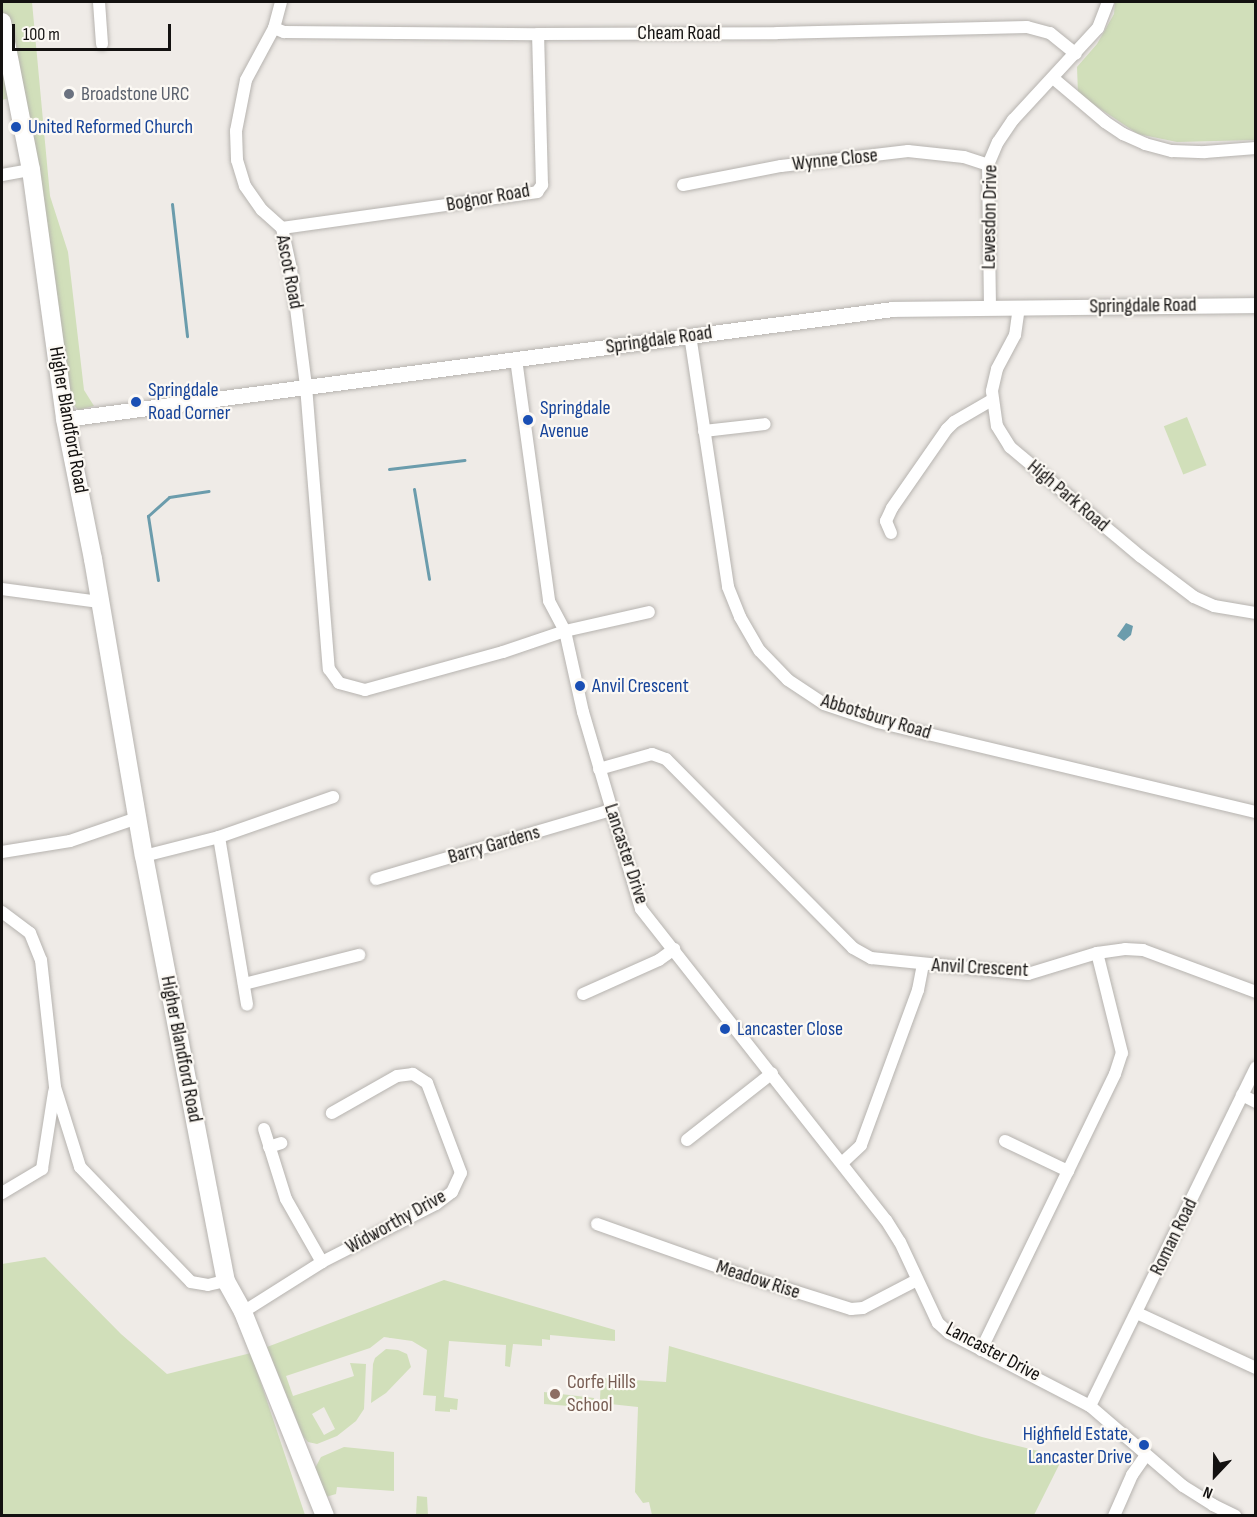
<!DOCTYPE html>
<html>
<head>
<meta charset="utf-8">
<style>
	body { margin:0 }
	#map { position:relative; width:1257px; height:1517px; overflow:hidden; background:#efebe7; font-family:"Sofia Sans Condensed",sans-serif }
	div>[style] { position:absolute }
	.green>* { inset:0; background:#d1dfba; transform-origin:0 0 }
	.water>* { inset:0; background:#6b9cac }
	.stream>* { height:3px; margin:-1.5px; padding:0 1.5px; transform-origin:1.5px; border-radius:1.5px; background:#6b9cac }
	.roads { filter:drop-shadow(0 0 2px #b6b3af) drop-shadow(0 0 2px #b6b3af) }
	.minor>* { height:12px; margin:-6px; padding:0 6px; transform-origin:6px; border-radius:6px; background:#fff }
	.tertiary>* { height:15px; margin:-7.5px; padding:0 7.5px; transform-origin:7.5px; border-radius:7.5px; background:#fff }
	.secondary>* { height:18px; margin:-9px; padding:0 9px; transform-origin:9px; border-radius:9px; background:#fff }
	.dots>* { width:16px; height:16px; translate:-50% -50%; box-sizing:border-box; border:3px solid #fcf9f4; border-radius:50% }
	span { translate:-50% -50%; white-space:nowrap; text-align:center; line-height:1.15; -webkit-text-stroke:4.5px #fcf9f4; paint-order:stroke }
	.street-label { font-size:20px; color:#131110 }
	.worship-label { font-size:20px; color:#5b616d }
	.left { translate:0 -50%; text-align:left }
	.transit-label { font-size:20px; color:#164399 }
	.right { translate:-100% -50%; text-align:right }
	.education-label { font-size:20px; color:#785e54 }
	.frame { position:absolute; inset:0; border:3px solid #131110; pointer-events:none }
	.north { position:absolute; left:1185px; top:1445px; width:60px; height:60px; -webkit-text-stroke:4px #fcf9f4; paint-order:stroke; rotate:202deg; font-size:16px; font-weight:700; line-height:24px; text-align:center; color:#131110 }
	.north::after { content:''; display:block; margin:auto; width:21px; height:27px; background:#131110; clip-path:polygon(50% 0,100% 100%,50% 72%,0 100%) }
	.scale { position:absolute; left:12px; top:24px; width:159px; height:27px; box-sizing:border-box; border:3px solid #131110; border-top:0; padding-left:8px; font-size:18px; line-height:21px; white-space:nowrap; color:#131110; -webkit-text-stroke:4px #fcf9f4; paint-order:stroke }
</style>
</head>
<body>
<div id="map">
	<div class="green">
		<i style="clip-path:polygon(2px 2px,32px 2px,50px 196px,68px 252px,84px 390px,94px 406px,78px 410px,67px 396px,21px 95px,2px 100px)"></i>
		<i style="clip-path:polygon(1115px 2px,1255px 2px,1255px 140px,1177px 142px,1138px 134px,1078px 94px,1077px 67px,1097px 44px,1114px 14px)"></i>
		<i style="left:1187px;top:417px;width:52px;height:25px;rotate:68deg"></i>
		<i style="clip-path:polygon(45px 1257px,121px 1334px,167px 1374px,251px 1353px,305px 1515px,2px 1516px,2px 1264px)"></i>
		<i style="clip-path:polygon(evenodd,444px 1280px,615px 1330px,615px 1341px,550px 1335px,550px 1340px,542px 1339px,542px 1346px,513px 1344px,510px 1367px,505px 1366px,506px 1345px,449px 1341px,444px 1397px,458px 1399px,457px 1410px,450px 1409px,450px 1412px,435px 1411px,436px 1396px,423px 1395px,427px 1350px,412px 1341px,384px 1337px,370px 1348px,286px 1376px,293px 1396px,354px 1376px,350px 1363px,366px 1364px,364px 1409px,356px 1421px,337px 1436px,317px 1444px,308px 1442px,303px 1436px,267px 1347px,444px 1280px,324px 1407px,335px 1429px,324px 1435px,312px 1414px,324px 1407px)"></i>
		<i style="clip-path:polygon(669px 1346px,982px 1437px,1063px 1457px,1034px 1515px,652px 1515px,649px 1502px,643px 1503px,635px 1492px,638px 1407px,610px 1404px,600px 1399px,601px 1378px,666px 1382px)"></i>
		<i style="clip-path:polygon(386px 1349px,398px 1350px,407px 1354px,411px 1367px,386px 1393px,371px 1403px,373px 1364px,375px 1358px)"></i>
		<i style="clip-path:polygon(544px 1392px,594px 1398px,594px 1408px,544px 1404px)"></i>
		<i style="clip-path:polygon(344px 1447px,394px 1452px,394px 1491px,337px 1487px,336px 1494px,319px 1499px,313px 1472px,321px 1457px)"></i>
		<i style="clip-path:polygon(417px 1496px,427px 1497px,428px 1515px,416px 1515px)"></i>
	</div>
	<div class="water">
		<i style="clip-path:polygon(1126px 623px,1133px 626px,1131px 635px,1124px 641px,1117px 636px)"></i>
	</div>
	<div class="stream">
		<i style="left:172px;top:204px;width:133px;rotate:83.5deg"></i>
		<i style="left:389px;top:469px;width:76px;rotate:-6.8deg"></i>
		<i style="left:414px;top:489px;width:91px;rotate:80.5deg"></i>
		<i style="left:158px;top:580px;width:65px;rotate:-98.9deg"></i>
		<i style="left:148px;top:516px;width:28px;rotate:-42deg"></i>
		<i style="left:169px;top:497px;width:40px;rotate:-8.5deg"></i>
	</div>
	<div class="roads">
		<div class="minor">
			<i style="left:99px;top:2px;width:42px;rotate:85.9deg"></i>
			<i style="left:281px;top:2px;width:27px;rotate:105deg"></i>
			<i style="left:274px;top:28px;width:59px;rotate:118.3deg"></i>
			<i style="left:246px;top:80px;width:52px;rotate:101.1deg"></i>
			<i style="left:236px;top:131px;width:29px;rotate:88deg"></i>
			<i style="left:237px;top:160px;width:27px;rotate:73deg"></i>
			<i style="left:245px;top:186px;width:29px;rotate:55deg"></i>
			<i style="left:262px;top:210px;width:27px;rotate:42deg"></i>
			<i style="left:282px;top:228px;width:42px;rotate:77.6deg"></i>
			<i style="left:291px;top:269px;width:118px;rotate:82.7deg"></i>
			<i style="left:306px;top:386px;width:284px;rotate:85.4deg"></i>
			<i style="left:329px;top:669px;width:17px;rotate:54deg"></i>
			<i style="left:339px;top:683px;width:27px;rotate:15deg"></i>
			<i style="left:365px;top:690px;width:143px;rotate:-15.4deg"></i>
			<i style="left:503px;top:652px;width:65px;rotate:-18.7deg"></i>
			<i style="left:565px;top:631px;width:86px;rotate:-12.7deg"></i>
			<i style="left:274px;top:28px;width:11px;rotate:22deg"></i>
			<i style="left:284px;top:32px;width:254px;rotate:0.5deg"></i>
			<i style="left:538px;top:34px;width:239px;rotate:-0.2deg"></i>
			<i style="left:777px;top:33px;width:250px;rotate:-1.4deg"></i>
			<i style="left:1027px;top:27px;width:24px;rotate:15deg"></i>
			<i style="left:1050px;top:33px;width:33px;rotate:39deg"></i>
			<i style="left:1053px;top:78px;width:68px;rotate:40.2deg"></i>
			<i style="left:1105px;top:122px;width:22px;rotate:34deg"></i>
			<i style="left:1123px;top:134px;width:24px;rotate:24deg"></i>
			<i style="left:1145px;top:144px;width:28px;rotate:15deg"></i>
			<i style="left:1172px;top:151px;width:33px;rotate:2deg"></i>
			<i style="left:1205px;top:152px;width:51px;rotate:-4.5deg"></i>
			<i style="left:2px;top:175px;width:29px;rotate:-10deg"></i>
			<i style="left:683px;top:185px;width:100px;rotate:-11deg"></i>
			<i style="left:781px;top:166px;width:128px;rotate:-6.7deg"></i>
			<i style="left:908px;top:151px;width:56px;rotate:6.1deg"></i>
			<i style="left:964px;top:157px;width:25px;rotate:18deg"></i>
			<i style="left:282px;top:228px;width:258px;rotate:-8deg"></i>
			<i style="left:537px;top:192px;width:9px;rotate:-54deg"></i>
			<i style="left:542px;top:185px;width:151px;rotate:-91.5deg"></i>
			<i style="left:990px;top:307px;width:142px;rotate:-90.8deg"></i>
			<i style="left:988px;top:165px;width:25px;rotate:-67deg"></i>
			<i style="left:998px;top:142px;width:27px;rotate:-56deg"></i>
			<i style="left:1013px;top:120px;width:125px;rotate:-47.3deg"></i>
			<i style="left:1098px;top:28px;width:28px;rotate:-69deg"></i>
			<i style="left:1019px;top:307px;width:28px;rotate:98deg"></i>
			<i style="left:1015px;top:335px;width:38px;rotate:118deg"></i>
			<i style="left:997px;top:369px;width:23px;rotate:103deg"></i>
			<i style="left:992px;top:391px;width:35px;rotate:82deg"></i>
			<i style="left:997px;top:426px;width:25px;rotate:58deg"></i>
			<i style="left:1010px;top:447px;width:170px;rotate:40deg"></i>
			<i style="left:1140px;top:556px;width:68px;rotate:37.2deg"></i>
			<i style="left:1194px;top:597px;width:22px;rotate:24deg"></i>
			<i style="left:1214px;top:606px;width:43px;rotate:9.5deg"></i>
			<i style="left:690px;top:335px;width:255px;rotate:81.4deg"></i>
			<i style="left:728px;top:587px;width:32px;rotate:68deg"></i>
			<i style="left:740px;top:617px;width:39px;rotate:60deg"></i>
			<i style="left:760px;top:651px;width:40px;rotate:46deg"></i>
			<i style="left:788px;top:680px;width:43px;rotate:33.7deg"></i>
			<i style="left:824px;top:704px;width:57px;rotate:18.4deg"></i>
			<i style="left:878px;top:722px;width:389px;rotate:13.4deg"></i>
			<i style="left:516px;top:359px;width:244px;rotate:82.2deg"></i>
			<i style="left:549px;top:601px;width:34px;rotate:62deg"></i>
			<i style="left:565px;top:631px;width:83px;rotate:77.5deg"></i>
			<i style="left:583px;top:712px;width:205px;rotate:73.6deg"></i>
			<i style="left:641px;top:909px;width:396px;rotate:51.8deg"></i>
			<i style="left:886px;top:1220px;width:26px;rotate:58deg"></i>
			<i style="left:900px;top:1242px;width:89px;rotate:64.9deg"></i>
			<i style="left:938px;top:1323px;width:15px;rotate:42deg"></i>
			<i style="left:949px;top:1333px;width:159px;rotate:27.4deg"></i>
			<i style="left:1090px;top:1406px;width:123px;rotate:40.7deg"></i>
			<i style="left:1183px;top:1486px;width:36px;rotate:32deg"></i>
			<i style="left:1213px;top:1505px;width:25px;rotate:26deg"></i>
			<i style="left:704px;top:431px;width:61px;rotate:-6.5deg"></i>
			<i style="left:891px;top:533px;width:13px;rotate:-113deg"></i>
			<i style="left:886px;top:521px;width:14px;rotate:-65deg"></i>
			<i style="left:892px;top:508px;width:96px;rotate:-55.2deg"></i>
			<i style="left:947px;top:429px;width:10px;rotate:-45deg"></i>
			<i style="left:954px;top:422px;width:44px;rotate:-30.1deg"></i>
			<i style="left:2px;top:589px;width:98px;rotate:7.6deg"></i>
			<i style="left:599px;top:769px;width:55px;rotate:-15.8deg"></i>
			<i style="left:652px;top:754px;width:15px;rotate:20deg"></i>
			<i style="left:666px;top:759px;width:266px;rotate:45.3deg"></i>
			<i style="left:853px;top:948px;width:21px;rotate:29deg"></i>
			<i style="left:871px;top:958px;width:158px;rotate:5.8deg"></i>
			<i style="left:1028px;top:974px;width:72px;rotate:-16.9deg"></i>
			<i style="left:1097px;top:953px;width:28px;rotate:-8deg"></i>
			<i style="left:1125px;top:949px;width:18px;rotate:3deg"></i>
			<i style="left:1143px;top:950px;width:121px;rotate:20.4deg"></i>
			<i style="left:219px;top:837px;width:170px;rotate:80.5deg"></i>
			<i style="left:2px;top:852px;width:69px;rotate:-9.2deg"></i>
			<i style="left:70px;top:841px;width:71px;rotate:-18.9deg"></i>
			<i style="left:144px;top:856px;width:77px;rotate:-14.2deg"></i>
			<i style="left:219px;top:837px;width:121px;rotate:-19.3deg"></i>
			<i style="left:376px;top:879px;width:245px;rotate:-16.4deg"></i>
			<i style="left:2px;top:912px;width:35px;rotate:37deg"></i>
			<i style="left:30px;top:933px;width:29px;rotate:68deg"></i>
			<i style="left:41px;top:960px;width:128px;rotate:83.7deg"></i>
			<i style="left:55px;top:1087px;width:84px;rotate:72.6deg"></i>
			<i style="left:80px;top:1167px;width:160px;rotate:46deg"></i>
			<i style="left:191px;top:1282px;width:17px;rotate:10deg"></i>
			<i style="left:208px;top:1285px;width:18px;rotate:-13deg"></i>
			<i style="left:244px;top:984px;width:119px;rotate:-14.2deg"></i>
			<i style="left:583px;top:994px;width:83px;rotate:-24.1deg"></i>
			<i style="left:659px;top:960px;width:19px;rotate:-36deg"></i>
			<i style="left:1242px;top:1095px;width:16px;rotate:27deg"></i>
			<i style="left:264px;top:1129px;width:73px;rotate:72.6deg"></i>
			<i style="left:286px;top:1199px;width:73px;rotate:60.3deg"></i>
			<i style="left:687px;top:1140px;width:108px;rotate:-38.2deg"></i>
			<i style="left:1005px;top:1141px;width:70px;rotate:25.5deg"></i>
			<i style="left:269px;top:1147px;width:13px;rotate:-18deg"></i>
			<i style="left:842px;top:1163px;width:26px;rotate:-43deg"></i>
			<i style="left:861px;top:1145px;width:165px;rotate:-69.8deg"></i>
			<i style="left:918px;top:990px;width:25px;rotate:-79deg"></i>
			<i style="left:2px;top:1193px;width:47px;rotate:-31deg"></i>
			<i style="left:42px;top:1169px;width:78px;rotate:-81.1deg"></i>
			<i style="left:597px;top:1224px;width:138px;rotate:19.5deg"></i>
			<i style="left:727px;top:1270px;width:130px;rotate:17.5deg"></i>
			<i style="left:851px;top:1309px;width:12px;rotate:-5deg"></i>
			<i style="left:863px;top:1308px;width:61px;rotate:-27.4deg"></i>
			<i style="left:243px;top:1312px;width:93px;rotate:-32.3deg"></i>
			<i style="left:322px;top:1262px;width:128px;rotate:-27deg"></i>
			<i style="left:436px;top:1204px;width:20px;rotate:-37deg"></i>
			<i style="left:452px;top:1192px;width:21px;rotate:-65deg"></i>
			<i style="left:461px;top:1173px;width:96px;rotate:-110.7deg"></i>
			<i style="left:427px;top:1083px;width:17px;rotate:-147deg"></i>
			<i style="left:413px;top:1074px;width:16px;rotate:173deg"></i>
			<i style="left:397px;top:1076px;width:75px;rotate:150.4deg"></i>
			<i style="left:1137px;top:1313px;width:131px;rotate:24.8deg"></i>
			<i style="left:981px;top:1350px;width:307px;rotate:-64.1deg"></i>
			<i style="left:1115px;top:1074px;width:22px;rotate:-72deg"></i>
			<i style="left:1122px;top:1053px;width:103px;rotate:-104deg"></i>
			<i style="left:1090px;top:1406px;width:377px;rotate:-63.9deg"></i>
			<i style="left:1114px;top:1516px;width:45px;rotate:-66.3deg"></i>
			<i style="left:1132px;top:1475px;width:24px;rotate:-55deg"></i>
		</div>
		<div class="tertiary">
			<i style="left:65px;top:419px;width:835px;rotate:-7.57deg"></i>
			<i style="left:893px;top:309px;width:363px;rotate:-0.6deg"></i>
		</div>
		<div class="secondary">
			<i style="left:2px;top:22px;width:151px;rotate:78.9deg"></i>
			<i style="left:31px;top:170px;width:251px;rotate:82.2deg"></i>
			<i style="left:65px;top:419px;width:143px;rotate:78.7deg"></i>
			<i style="left:93px;top:559px;width:301px;rotate:80.3deg"></i>
			<i style="left:144px;top:856px;width:433px;rotate:79.1deg"></i>
			<i style="left:226px;top:1281px;width:35px;rotate:61deg"></i>
			<i style="left:243px;top:1312px;width:220px;rotate:68.1deg"></i>
		</div>
	</div>
	<div class="dots">
		<i style="left:69px;top:94px;background:#6b7280"></i>
		<i style="left:16px;top:127px;background:#1a4fb4"></i>
		<i style="left:136px;top:402px;background:#1a4fb4"></i>
		<i style="left:528px;top:420px;background:#1a4fb4"></i>
		<i style="left:580px;top:686px;background:#1a4fb4"></i>
		<i style="left:725px;top:1029px;background:#1a4fb4"></i>
		<i style="left:555px;top:1394px;background:#8d6e63"></i>
		<i style="left:1144px;top:1445px;background:#1a4fb4"></i>
	</div>
	<div class="street-label">
		<span style="left:679px;top:33px">Cheam Road</span>
		<span style="left:835px;top:160px;rotate:-6deg">Wynne Close</span>
		<span style="left:488px;top:198px;rotate:-10deg">Bognor Road</span>
		<span style="left:990px;top:217px;rotate:-89deg">Lewesdon Drive</span>
		<span style="left:289px;top:272px;rotate:79deg">Ascot Road</span>
		<span style="left:1143px;top:306px;rotate:-1deg">Springdale Road</span>
		<span style="left:659px;top:340px;rotate:-8deg">Springdale Road</span>
		<span style="left:68px;top:420px;rotate:80deg">Higher Blandford Road</span>
		<span style="left:1068px;top:496px;rotate:40deg">High Park Road</span>
		<span style="left:876px;top:717px;rotate:17deg">Abbotsbury Road</span>
		<span style="left:494px;top:845px;rotate:-16deg">Barry Gardens</span>
		<span style="left:626px;top:854px;rotate:72deg">Lancaster Drive</span>
		<span style="left:980px;top:968px;rotate:3deg">Anvil Crescent</span>
		<span style="left:181px;top:1049px;rotate:79deg">Higher Blandford Road</span>
		<span style="left:396px;top:1222px;rotate:-29deg">Widworthy Drive</span>
		<span style="left:1174px;top:1237px;rotate:-64deg">Roman Road</span>
		<span style="left:758px;top:1280px;rotate:18deg">Meadow Rise</span>
		<span style="left:993px;top:1352px;rotate:28deg">Lancaster Drive</span>
	</div>
	<div class="worship-label">
		<span class="left" style="left:81px;top:94px">Broadstone URC</span>
	</div>
	<div class="transit-label">
		<span class="left" style="left:28px;top:127px">United Reformed Church</span>
		<span class="left" style="left:148px;top:402px">Springdale<br>Road Corner</span>
		<span class="left" style="left:540px;top:420px">Springdale<br>Avenue</span>
		<span class="left" style="left:592px;top:686px">Anvil Crescent</span>
		<span class="left" style="left:737px;top:1029px">Lancaster Close</span>
		<span class="right" style="left:1132px;top:1446px">Highfield Estate,<br>Lancaster Drive</span>
	</div>
	<div class="education-label">
		<span class="left" style="left:567px;top:1394px">Corfe Hills<br>School</span>
	</div>
	<div class="frame"></div>
	<div class="north">N</div>
	<div class="scale">100 m</div>
</div>
</body>
</html>
